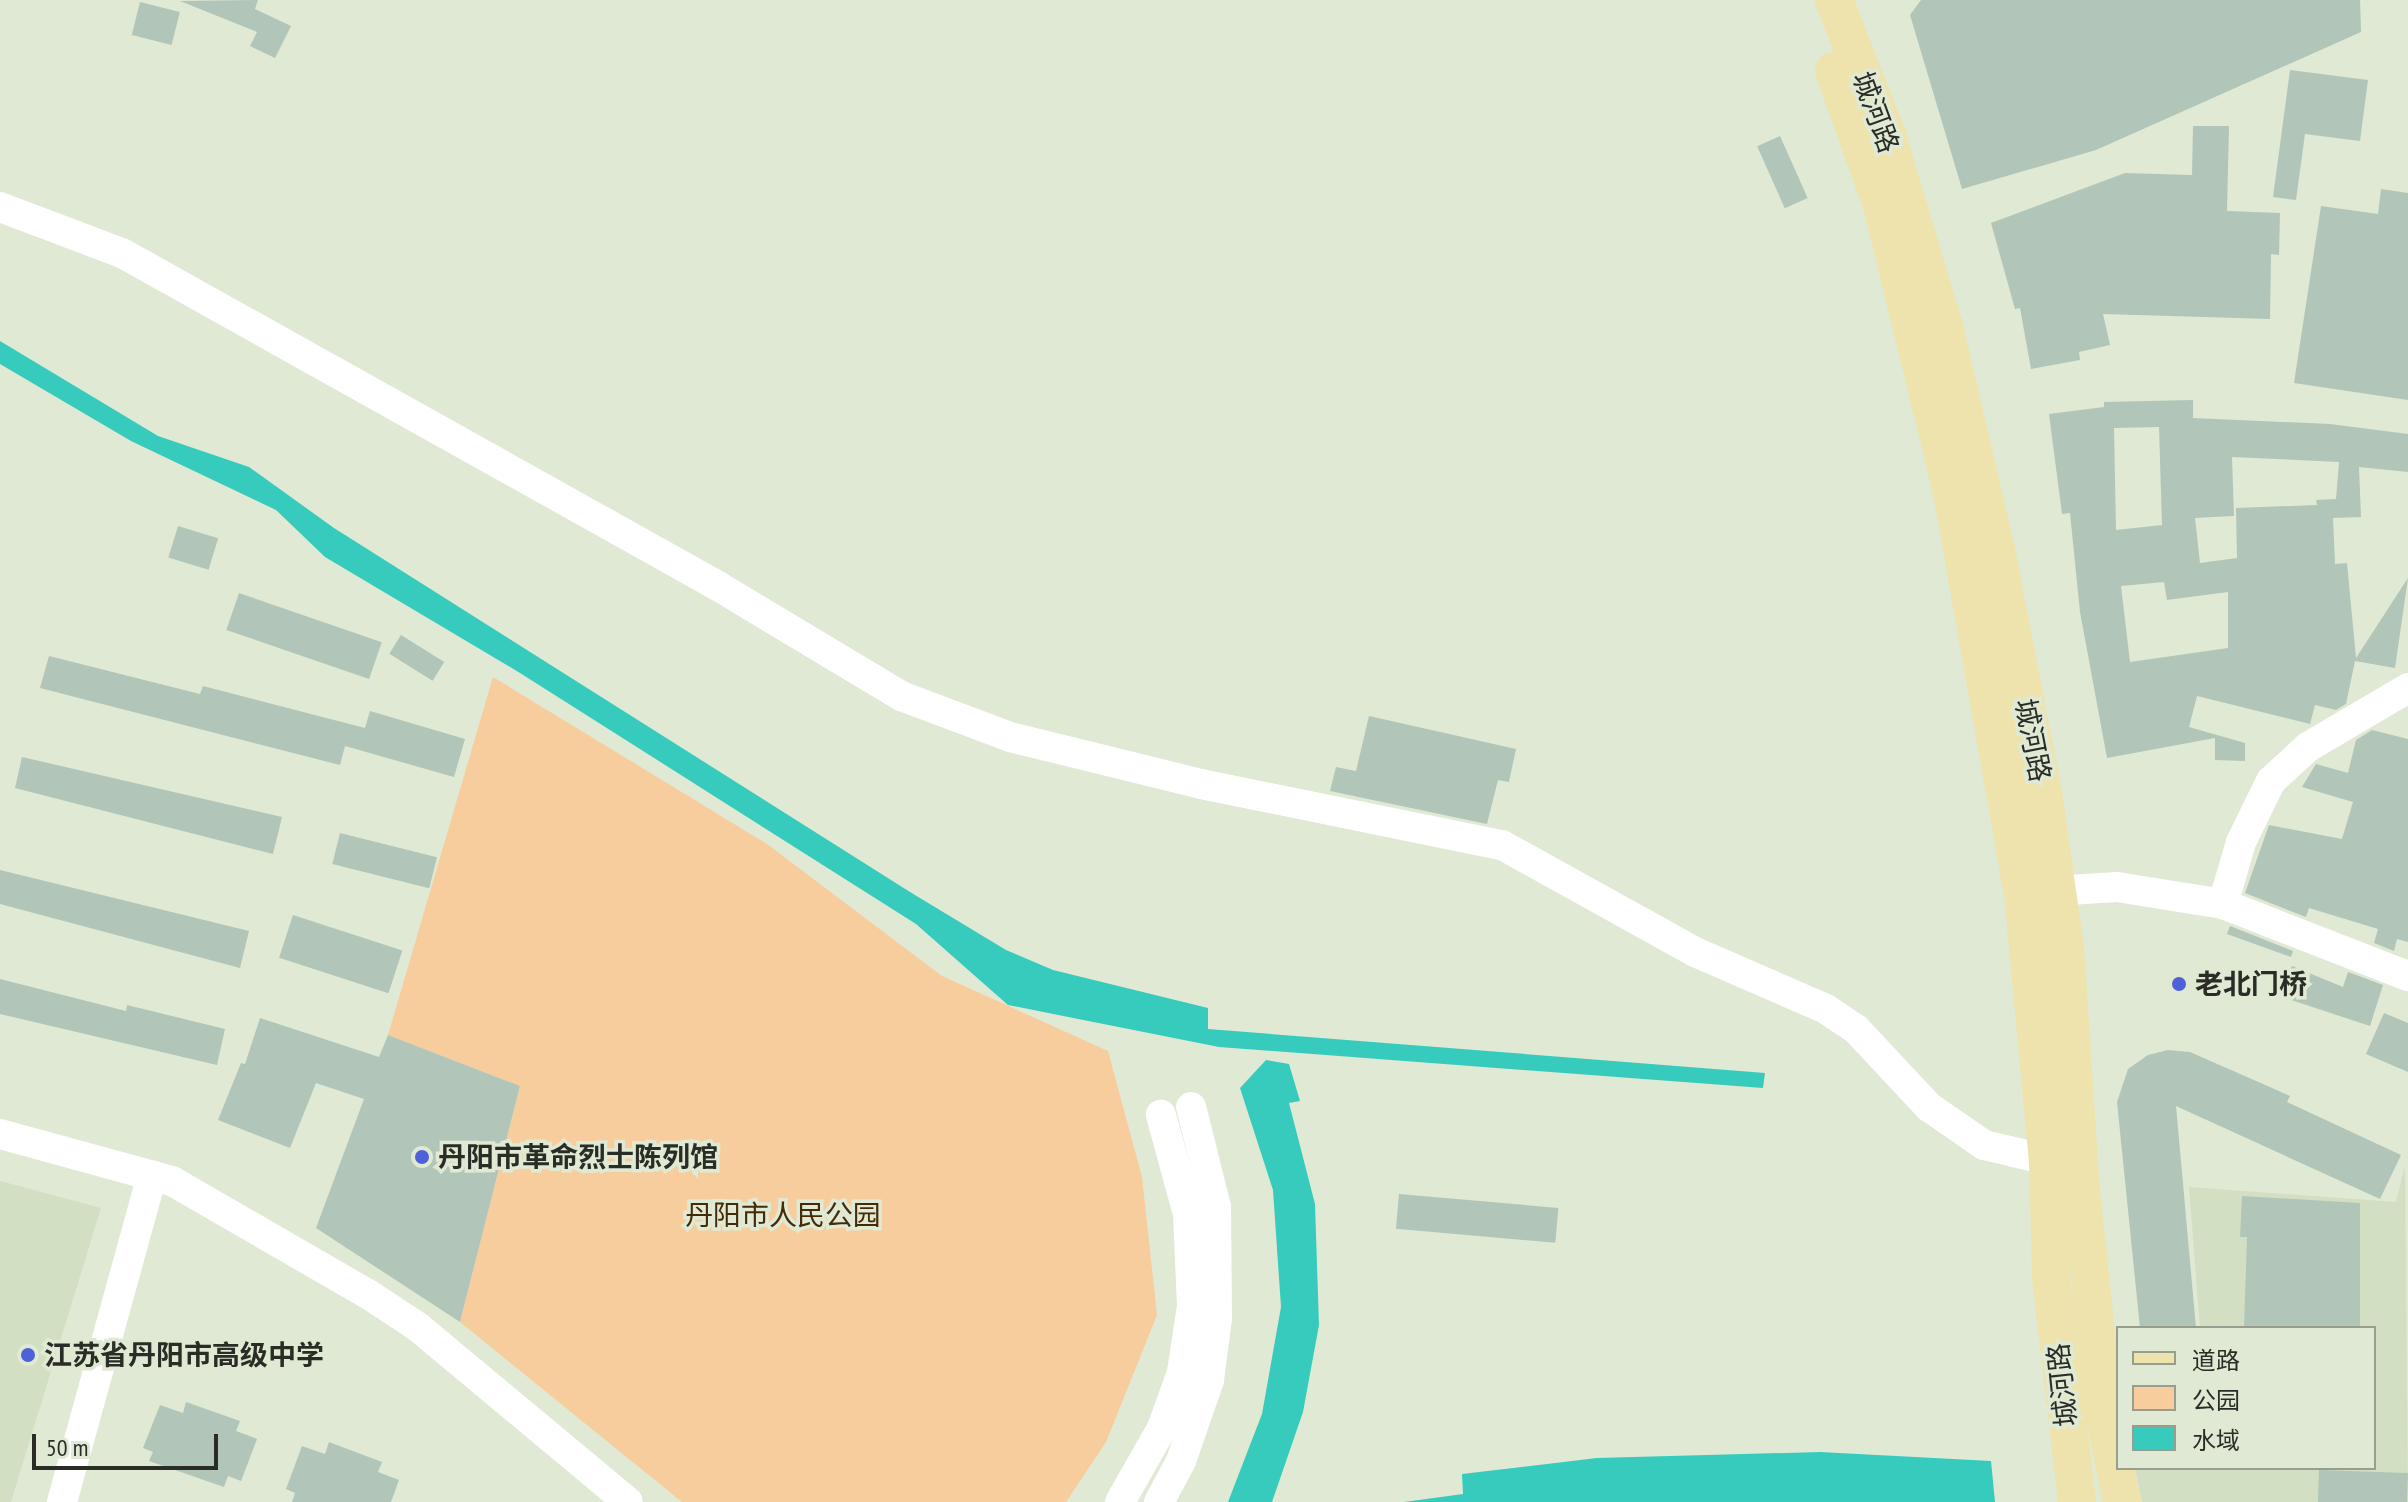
<!DOCTYPE html>
<html>
<head>
<meta charset="utf-8">
<style>
	body { margin:0 }
	#map { position:relative; width:2408px; height:1502px; overflow:hidden; background:#dfe9d4; font-family:"PT Sans Narrow","Noto Sans SC",sans-serif }
	div>[style] { position:absolute }
	.built>* { inset:0; background:#d2dfc3 }
	.green>* { inset:0; background:#f7cd9d }
	.water>* { inset:0; background:#36cbbd }
	.building>* { inset:0; background:#b1c6b8; transform-origin:0 0 }
	.minor>* { height:30px; margin:-15px; padding:0 15px; transform-origin:15px; border-radius:15px; background:#fff }
	.major>* { height:38px; margin:-19px; padding:0 19px; transform-origin:19px; border-radius:19px; background:#eee3ac }
	.dots>* { width:22px; height:22px; translate:-50% -50%; box-sizing:border-box; border:4px solid #dfe9d4; border-radius:50% }
	span { translate:-50% -50%; white-space:nowrap; text-align:center; line-height:1.15; -webkit-text-stroke:7px #dfe9d4; paint-order:stroke }
	.street-label { font-size:28px; color:#2a2d26 }
	.poi-label { font-size:28px; color:#2a2d26; font-weight:700 }
	.left { translate:0 -50%; text-align:left }
	.park-label { font-size:28px; color:#442a07 }
	.legend { position:absolute; left:2116px; top:1326px; width:260px; height:144px; box-sizing:border-box; background:#dfe9d4; border:2px solid #979e8e; margin:0; padding:10px 14px; list-style:none; font-size:24px; color:#2a2d26 }
	.legend li { display:flex; align-items:center; gap:16px; height:40px }
	.legend b { width:40px; border:2px solid #979e8e }
	.scale { position:absolute; left:32px; top:1434px; width:186px; height:36px; box-sizing:border-box; border:4px solid #2a2d26; border-top:0; padding-left:10px; font-size:24px; line-height:28px; white-space:nowrap; color:#2a2d26; -webkit-text-stroke:6px #dfe9d4; paint-order:stroke }
</style>
</head>
<body>
<div id="map">
	<div class="built">
		<i style="clip-path:polygon(2405px 1166px,2408px 1502px,2142px 1502px,2135px 1468px,2374px 1468px,2374px 1328px,2200px 1328px,2189px 1187px,2396px 1202px)"></i>
		<i style="clip-path:polygon(0 1181px,101px 1208px,11px 1502px,0 1502px)"></i>
	</div>
	<div class="green">
		<i style="clip-path:polygon(493px 677px,767px 844px,942px 976px,1108px 1051px,1142px 1177px,1157px 1315px,1106px 1442px,1066px 1502px,682px 1502px,460px 1322px,520px 1086px,388px 1035px)"></i>
	</div>
	<div class="water">
		<i style="clip-path:polygon(0 341px,158px 436px,249px 467px,334px 528px,910px 892px,1006px 950px,1053px 970px,1208px 1008px,1208px 1029px,1765px 1073px,1763px 1088px,1219px 1047px,1008px 1005px,916px 924px,520px 673px,325px 557px,276px 510px,131px 441px,0 364px)"></i>
		<i style="clip-path:polygon(1266px 1060px,1289px 1064px,1300px 1101px,1289px 1103px,1315px 1204px,1319px 1325px,1303px 1412px,1272px 1502px,1228px 1502px,1262px 1414px,1281px 1307px,1273px 1190px,1240px 1088px)"></i>
		<i style="clip-path:polygon(1820px 1452px,1991px 1461px,1995px 1502px,1404px 1502px,1463px 1494px,1462px 1474px,1597px 1458px)"></i>
	</div>
	<div class="building">
		<i style="clip-path:polygon(258px 0,255px 9px,291px 26px,275px 58px,250px 46px,257px 32px,180px 1px)"></i>
		<i style="clip-path:polygon(1921px 0,2360px 0,2361px 32px,2096px 150px,1962px 189px,1910px 15px)"></i>
		<i style="left:140px;top:2px;width:41px;height:34px;rotate:14deg"></i>
		<i style="clip-path:polygon(2290px 70px,2368px 80px,2360px 141px,2305px 134px,2296px 200px,2273px 197px)"></i>
		<i style="clip-path:polygon(2193px 126px,2229px 126px,2227px 211px,2280px 213px,2279px 255px,2271px 254px,2270px 319px,2103px 314px,2110px 345px,2079px 352px,2080px 360px,2031px 369px,2020px 308px,2015px 309px,1991px 223px,2125px 173px,2192px 175px)"></i>
		<i style="left:1780px;top:136px;width:68px;height:25px;rotate:66deg"></i>
		<i style="clip-path:polygon(2381px 189px,2408px 193px,2408px 400px,2294px 383px,2321px 206px,2378px 214px)"></i>
		<i style="clip-path:polygon(evenodd,2193px 400px,2193px 418px,2330px 424px,2408px 434px,2408px 472px,2359px 467px,2361px 517px,2333px 518px,2335px 564px,2347px 563px,2356px 658px,2408px 578px,2395px 668px,2355px 661px,2346px 704px,2336px 710px,2315px 705px,2310px 724px,2197px 696px,2189px 727px,2245px 743px,2245px 761px,2215px 760px,2215px 738px,2107px 758px,2080px 612px,2070px 513px,2062px 514px,2049px 414px,2104px 407px,2104px 402px,2193px 400px,2159px 427px,2162px 525px,2116px 530px,2114px 428px,2159px 427px,2193px 400px,2232px 457px,2339px 462px,2336px 499px,2316px 500px,2317px 505px,2236px 508px,2237px 558px,2200px 563px,2195px 518px,2234px 516px,2232px 457px,2193px 400px,2164px 582px,2167px 600px,2228px 592px,2228px 648px,2130px 662px,2121px 586px,2164px 582px)"></i>
		<i style="left:178px;top:526px;width:42px;height:33px;rotate:17deg"></i>
		<i style="left:239px;top:593px;width:151px;height:39px;rotate:19deg"></i>
		<i style="left:401px;top:635px;width:51px;height:22px;rotate:32deg"></i>
		<i style="clip-path:polygon(49px 656px,200px 694px,203px 686px,365px 728px,370px 711px,465px 739px,454px 777px,345px 746px,340px 765px,40px 688px)"></i>
		<i style="clip-path:polygon(1369px 716px,1516px 749px,1509px 782px,1498px 780px,1487px 824px,1330px 791px,1336px 767px,1356px 771px)"></i>
		<i style="clip-path:polygon(2372px 730px,2408px 739px,2408px 942px,2397px 939px,2394px 951px,2374px 943px,2378px 929px,2309px 908px,2306px 917px,2245px 893px,2269px 825px,2342px 839px,2353px 802px,2302px 787px,2316px 764px,2348px 773px,2356px 740px)"></i>
		<i style="clip-path:polygon(22px 757px,282px 817px,273px 854px,15px 788px)"></i>
		<i style="left:340px;top:833px;width:100px;height:32px;rotate:14deg"></i>
		<i style="clip-path:polygon(0 870px,249px 931px,240px 968px,0 904px)"></i>
		<i style="left:293px;top:915px;width:115px;height:45px;rotate:18deg"></i>
		<i style="clip-path:polygon(2230px 926px,2293px 951px,2291px 957px,2227px 934px)"></i>
		<i style="clip-path:polygon(2292px 966px,2343px 987px,2348px 972px,2383px 985px,2370px 1026px,2279px 996px)"></i>
		<i style="clip-path:polygon(0 979px,126px 1011px,127px 1005px,225px 1029px,217px 1065px,0 1014px)"></i>
		<i style="clip-path:polygon(2384px 1013px,2408px 1023px,2408px 1072px,2366px 1054px)"></i>
		<i style="clip-path:polygon(260px 1018px,379px 1057px,388px 1035px,520px 1086px,460px 1322px,316px 1228px,364px 1099px,316px 1083px,290px 1148px,218px 1120px,241px 1063px,245px 1064px)"></i>
		<i style="clip-path:polygon(2168px 1050px,2190px 1052px,2290px 1096px,2287px 1102px,2401px 1155px,2380px 1199px,2176px 1106px,2196px 1328px,2140px 1328px,2117px 1102px,2128px 1069px,2148px 1055px)"></i>
		<i style="left:1399px;top:1194px;width:160px;height:35px;rotate:5deg"></i>
		<i style="clip-path:polygon(2242px 1196px,2360px 1203px,2360px 1328px,2244px 1328px,2247px 1237px,2240px 1237px)"></i>
		<i style="clip-path:polygon(186px 1402px,240px 1421px,236px 1431px,257px 1439px,241px 1481px,228px 1476px,224px 1487px,149px 1461px,153px 1452px,143px 1448px,160px 1405px,183px 1413px)"></i>
		<i style="clip-path:polygon(329px 1442px,382px 1462px,378px 1472px,399px 1480px,391px 1502px,292px 1502px,295px 1493px,286px 1489px,302px 1446px,325px 1454px)"></i>
		<i style="left:2319px;top:1470px;width:89px;height:32px;rotate:2deg"></i>
	</div>
	<div class="minor">
		<i style="left:0;top:207px;width:130px;rotate:20.7deg"></i>
		<i style="left:122px;top:253px;width:683px;rotate:29.19deg"></i>
		<i style="left:718px;top:586px;width:214px;rotate:31deg"></i>
		<i style="left:901px;top:696px;width:116px;rotate:20.6deg"></i>
		<i style="left:1010px;top:737px;width:197px;rotate:13.8deg"></i>
		<i style="left:1201px;top:784px;width:307px;rotate:11.5deg"></i>
		<i style="left:1502px;top:845px;width:221px;rotate:29deg"></i>
		<i style="left:1695px;top:952px;width:143px;rotate:23.5deg"></i>
		<i style="left:1826px;top:1009px;width:36px;rotate:34deg"></i>
		<i style="left:1856px;top:1029px;width:107px;rotate:46.9deg"></i>
		<i style="left:1929px;top:1107px;width:67px;rotate:34.6deg"></i>
		<i style="left:1984px;top:1145px;width:66px;rotate:13.2deg"></i>
		<i style="left:2037px;top:892px;width:80px;rotate:-3.6deg"></i>
		<i style="left:2117px;top:887px;width:107px;rotate:9.1deg"></i>
		<i style="left:2223px;top:904px;width:199px;rotate:21.3deg"></i>
		<i style="left:2223px;top:904px;width:65px;rotate:-73.8deg"></i>
		<i style="left:2241px;top:842px;width:68px;rotate:-63.8deg"></i>
		<i style="left:2271px;top:781px;width:50px;rotate:-42.6deg"></i>
		<i style="left:2308px;top:747px;width:116px;rotate:-30.5deg"></i>
		<i style="left:0;top:1134px;width:178px;rotate:15.3deg"></i>
		<i style="left:172px;top:1181px;width:226px;rotate:30deg"></i>
		<i style="left:368px;top:1294px;width:60px;rotate:33.4deg"></i>
		<i style="left:418px;top:1327px;width:273px;rotate:39.8deg"></i>
		<i style="left:62px;top:1502px;width:339px;rotate:-74.6deg"></i>
		<i style="left:1120px;top:1502px;width:85px;rotate:-60.4deg"></i>
		<i style="left:1162px;top:1428px;width:59px;rotate:-70.3deg"></i>
		<i style="left:1182px;top:1372px;width:67px;rotate:-81.4deg"></i>
		<i style="left:1192px;top:1306px;width:92px;rotate:-92.5deg"></i>
		<i style="left:1188px;top:1214px;width:103px;rotate:-105.3deg"></i>
		<i style="left:1159px;top:1502px;width:47px;rotate:-61.8deg"></i>
		<i style="left:1181px;top:1461px;width:86px;rotate:-70.9deg"></i>
		<i style="left:1209px;top:1380px;width:63px;rotate:-82.6deg"></i>
		<i style="left:1217px;top:1318px;width:111px;rotate:-90.5deg"></i>
		<i style="left:1216px;top:1207px;width:103px;rotate:-104deg"></i>
	</div>
	<div class="major">
		<i style="left:1834px;top:0;width:146px;rotate:68.7deg"></i>
		<i style="left:1887px;top:136px;width:203px;rotate:73.4deg"></i>
		<i style="left:1945px;top:331px;width:225px;rotate:76.9deg"></i>
		<i style="left:1996px;top:550px;width:255px;rotate:79.1deg"></i>
		<i style="left:2044px;top:800px;width:148px;rotate:81.9deg"></i>
		<i style="left:2065px;top:947px;width:234px;rotate:86.3deg"></i>
		<i style="left:2080px;top:1181px;width:237px;rotate:84deg"></i>
		<i style="left:2105px;top:1417px;width:87px;rotate:78.7deg"></i>
		<i style="left:1834px;top:71px;width:142px;rotate:70.3deg"></i>
		<i style="left:1882px;top:205px;width:295px;rotate:76.3deg"></i>
		<i style="left:1952px;top:492px;width:407px;rotate:80deg"></i>
		<i style="left:2023px;top:893px;width:268px;rotate:84.7deg"></i>
		<i style="left:2048px;top:1160px;width:117px;rotate:88.5deg"></i>
		<i style="left:2051px;top:1277px;width:226px;rotate:83.4deg"></i>
	</div>
	<div class="dots">
		<i style="left:2179px;top:984px;background:#4f61d7"></i>
		<i style="left:422px;top:1157px;background:#4f61d7"></i>
		<i style="left:28px;top:1355px;background:#4f61d7"></i>
	</div>
	<div class="street-label">
		<span style="left:1876px;top:112px;rotate:70deg">城河路</span>
		<span style="left:2033px;top:740px;rotate:79deg">城河路</span>
		<span style="left:2062px;top:1385px;rotate:-96deg">城河路</span>
	</div>
	<div class="poi-label">
		<span class="left" style="left:2195px;top:984px">老北门桥</span>
		<span class="left" style="left:438px;top:1157px">丹阳市革命烈士陈列馆</span>
		<span class="left" style="left:44px;top:1355px">江苏省丹阳市高级中学</span>
	</div>
	<div class="park-label">
		<span style="left:783px;top:1215px">丹阳市人民公园</span>
	</div>
	<ul class="legend">
	<li><b style="height:10px;background:#eee3ac"></b>道路</li>
	<li><b style="height:22px;background:#f7cd9d"></b>公园</li>
	<li><b style="height:22px;background:#36cbbd"></b>水域</li>
	</ul>
	<div class="scale">50 m</div>
</div>
</body>
</html>
